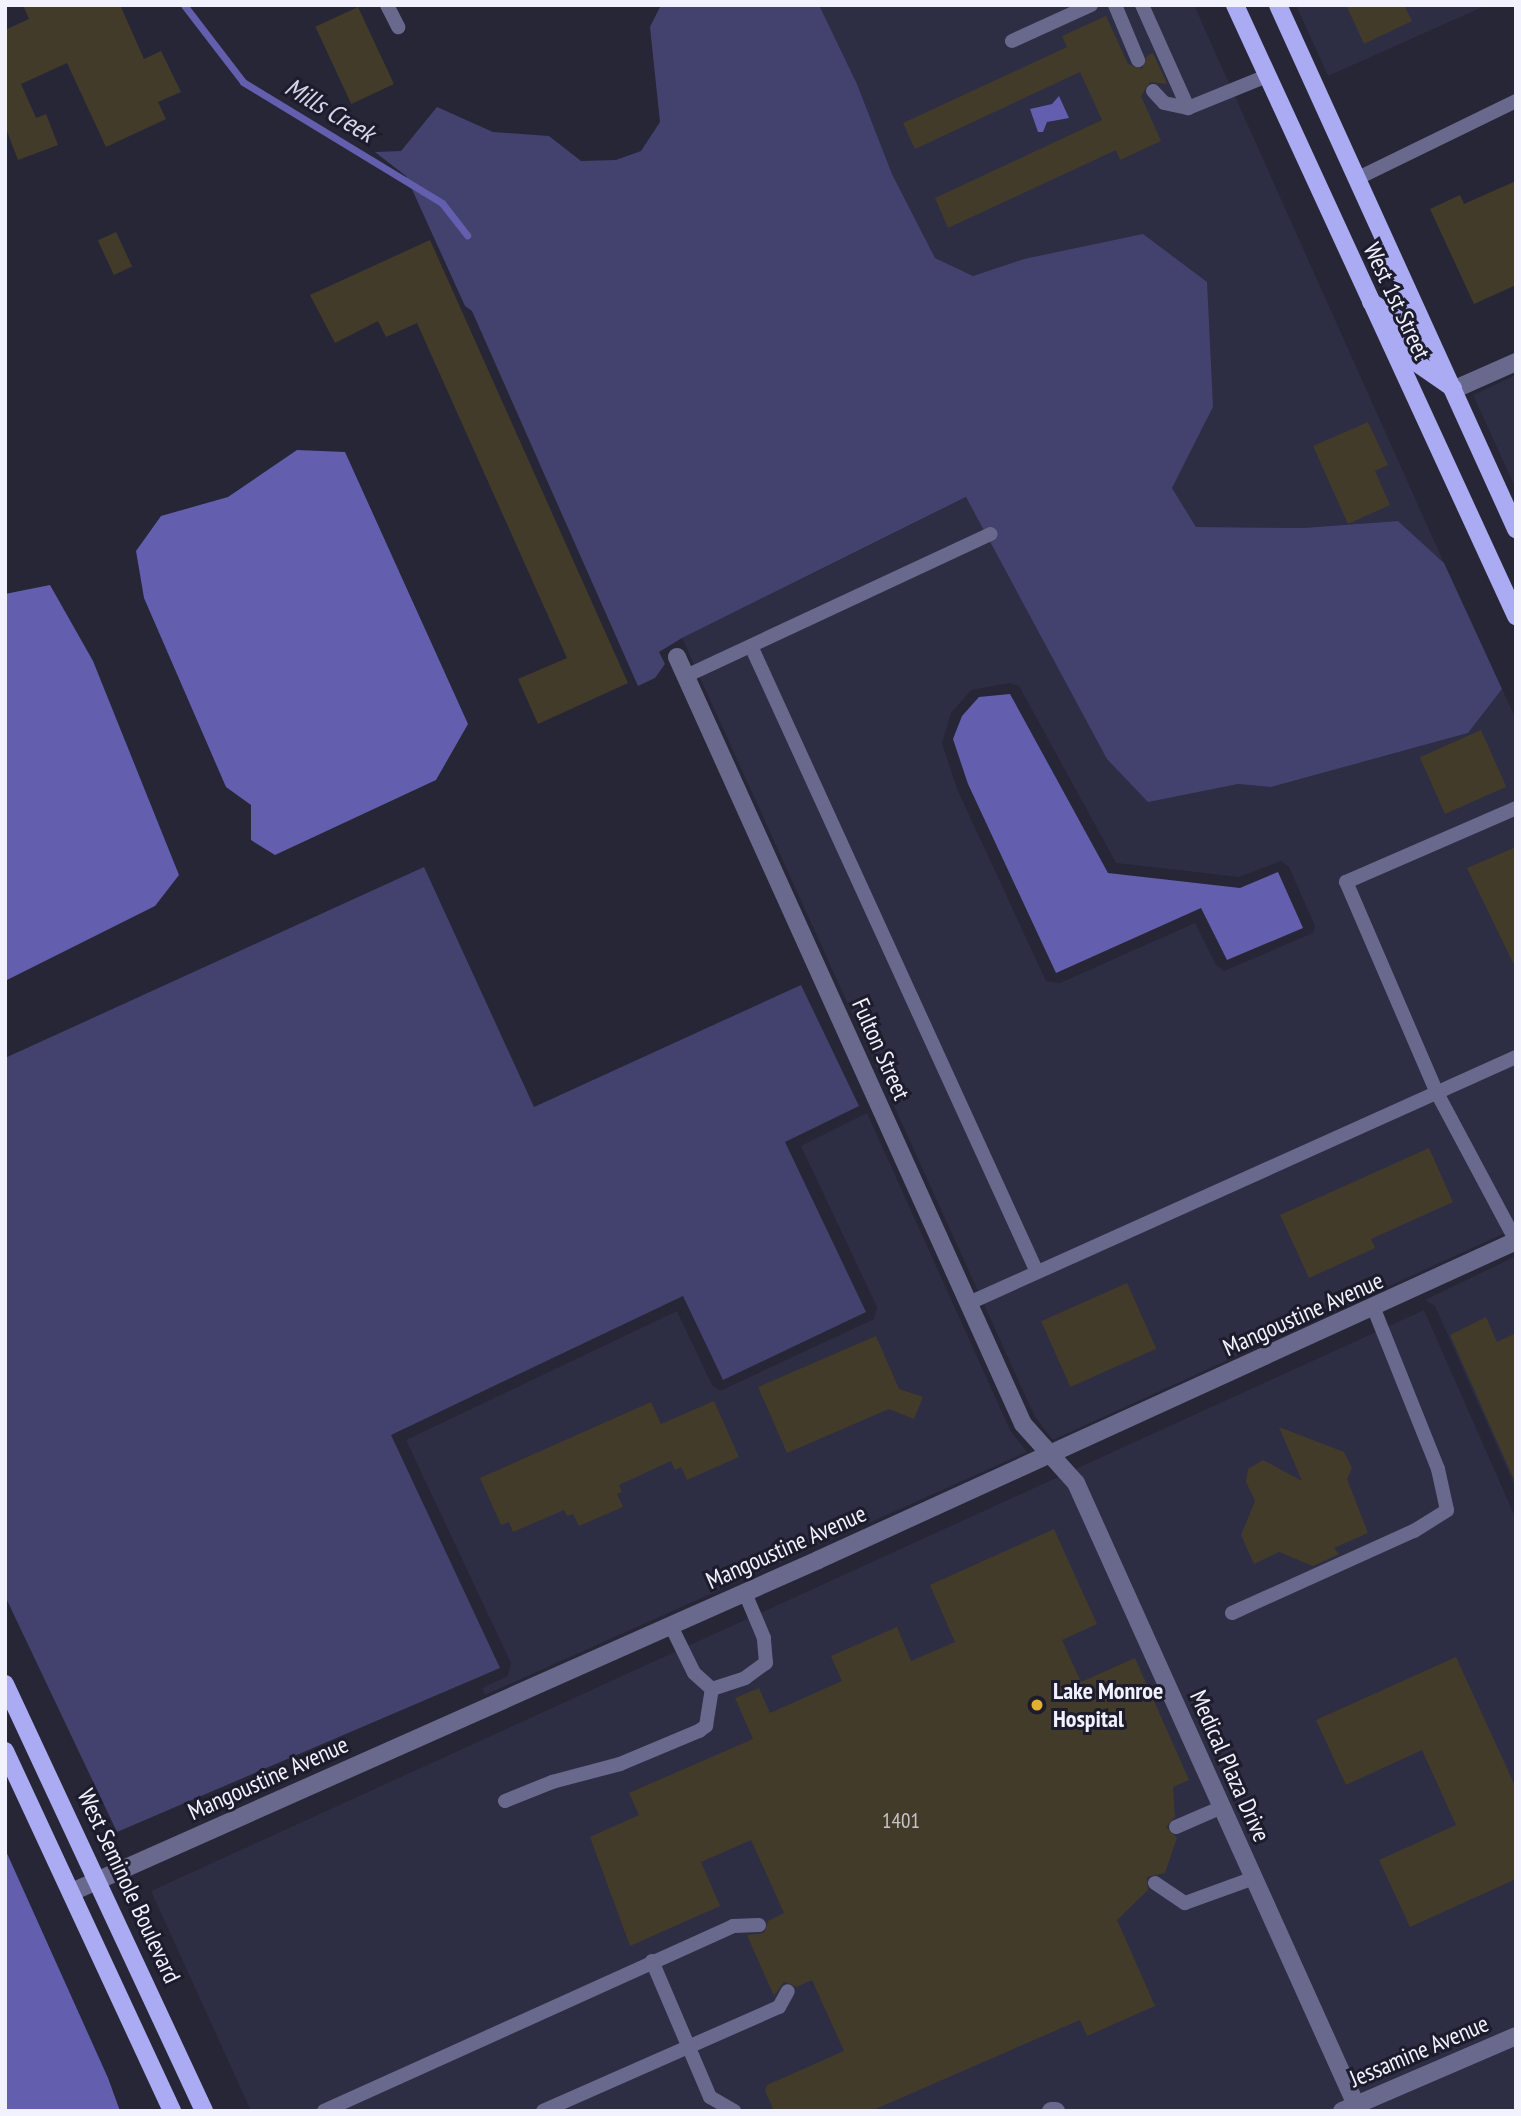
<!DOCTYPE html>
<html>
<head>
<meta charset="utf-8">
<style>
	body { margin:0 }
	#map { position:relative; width:1521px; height:2116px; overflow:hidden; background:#262636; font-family:"PT Sans Narrow",sans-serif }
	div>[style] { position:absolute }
	.built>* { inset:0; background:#2d2d44 }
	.green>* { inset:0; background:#43426f }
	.water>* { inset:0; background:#635eae }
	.stream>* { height:7px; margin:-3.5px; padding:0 3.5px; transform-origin:3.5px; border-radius:3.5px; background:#635eae }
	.building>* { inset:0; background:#433b2a; transform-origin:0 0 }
	.service>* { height:14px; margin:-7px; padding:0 7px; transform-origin:7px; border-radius:7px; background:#69698d }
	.minor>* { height:18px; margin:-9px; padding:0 9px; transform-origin:9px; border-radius:9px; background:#69698d }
	.tertiary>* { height:18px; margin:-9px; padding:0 9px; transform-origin:9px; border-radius:9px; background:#69698d }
	.primary>* { height:18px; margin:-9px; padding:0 9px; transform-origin:9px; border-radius:9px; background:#ababf4 }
	.dots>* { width:19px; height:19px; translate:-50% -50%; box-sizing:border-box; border:4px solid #1c1c2c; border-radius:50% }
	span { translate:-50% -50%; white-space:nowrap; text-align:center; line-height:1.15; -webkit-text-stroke:6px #1c1c2c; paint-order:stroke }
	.number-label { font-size:21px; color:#c6c4c8 }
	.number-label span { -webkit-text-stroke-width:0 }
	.street-label { font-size:24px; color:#f1f2fd }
	.poi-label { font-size:24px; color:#f1f2fd; font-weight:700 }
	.left { translate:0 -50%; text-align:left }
	.water-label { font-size:26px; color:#d5d6ec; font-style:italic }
	.frame { position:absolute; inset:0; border:7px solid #f1f2fd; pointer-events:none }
</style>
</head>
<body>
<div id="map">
	<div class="built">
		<i style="clip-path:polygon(819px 5px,1194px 5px,1444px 563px,1398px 521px,1303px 528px,1196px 527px,1172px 488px,1213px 407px,1024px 259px,973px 276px,935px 258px,892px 174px,857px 84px)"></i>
		<i style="clip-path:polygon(1296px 5px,1487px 5px,1328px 76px)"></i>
		<i style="clip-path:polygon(1516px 375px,1516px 489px,1473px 395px)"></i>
		<i style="clip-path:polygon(evenodd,967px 497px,1107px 758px,1148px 801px,1238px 784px,1271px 787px,1468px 733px,1502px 689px,1516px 719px,1516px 1228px,1053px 1440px,1035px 1417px,682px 638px,967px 497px,1010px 683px,1019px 686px,1116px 863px,1239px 877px,1281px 861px,1289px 867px,1315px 926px,1313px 933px,1224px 971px,1216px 965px,1195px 923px,1060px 983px,1046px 981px,957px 789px,942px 743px,951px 713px,971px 690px,1010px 683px)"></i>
		<i style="clip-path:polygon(867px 1113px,1010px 1430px,1027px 1452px,485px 1695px,482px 1688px,508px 1676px,511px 1663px,406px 1440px,677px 1311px,712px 1385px,720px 1391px,874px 1319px,877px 1307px,801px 1146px)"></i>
		<i style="clip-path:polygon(1516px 1256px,1516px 1489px,1435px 1306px,1425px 1300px)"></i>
		<i style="clip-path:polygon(1424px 1310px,1516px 1519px,1516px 2111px,251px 2111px,151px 1891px)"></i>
	</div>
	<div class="green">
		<i style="clip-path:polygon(661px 5px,819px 5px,857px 84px,892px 174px,935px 258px,973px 276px,1024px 259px,1143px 234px,1207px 282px,1213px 407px,1172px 488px,1196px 527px,1303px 528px,1398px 521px,1444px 563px,1502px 689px,1468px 733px,1271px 787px,1238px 784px,1148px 802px,1107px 759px,966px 497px,682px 638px,659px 652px,665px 664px,655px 678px,638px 686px,472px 311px,465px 306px,406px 176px,375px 152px,401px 151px,437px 107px,493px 132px,549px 136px,581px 161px,616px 160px,641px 151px,660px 122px,650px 27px)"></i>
		<i style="clip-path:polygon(424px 867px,534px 1107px,801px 985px,859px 1106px,785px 1142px,866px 1312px,723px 1380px,683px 1296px,391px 1435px,500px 1668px,117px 1832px,5px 1596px,5px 1058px)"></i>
	</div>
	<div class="water">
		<i style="clip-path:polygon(1059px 96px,1069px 118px,1047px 122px,1043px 132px,1038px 132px,1030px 109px,1052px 104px)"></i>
		<i style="clip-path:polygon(297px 450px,345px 452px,468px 724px,436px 780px,275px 855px,251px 840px,251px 805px,226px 787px,144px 598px,136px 551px,161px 516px,228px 497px)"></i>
		<i style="clip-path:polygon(50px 585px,93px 661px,179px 875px,155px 906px,5px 981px,5px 594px)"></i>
		<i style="clip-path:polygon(1010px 694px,1108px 873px,1240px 888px,1278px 872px,1303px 928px,1227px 960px,1201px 908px,1056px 973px,968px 784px,953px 739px,962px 716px,979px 697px)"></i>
		<i style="clip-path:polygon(5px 1849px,108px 2078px,120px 2111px,5px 2111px)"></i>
	</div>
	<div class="stream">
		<i style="left:184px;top:5px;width:97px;rotate:52.5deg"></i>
		<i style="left:243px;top:82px;width:233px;rotate:31.3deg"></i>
		<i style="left:442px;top:203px;width:41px;rotate:52deg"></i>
	</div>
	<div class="building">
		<i style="clip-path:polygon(23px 5px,120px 5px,144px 59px,161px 51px,181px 92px,158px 102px,166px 119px,106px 147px,67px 63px,21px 84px,36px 118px,46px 114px,58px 145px,18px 160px,5px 126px,5px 30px,29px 19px)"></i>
		<i style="clip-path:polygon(1346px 5px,1404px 5px,1412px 21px,1364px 44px)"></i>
		<i style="left:358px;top:7px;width:85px;height:47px;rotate:65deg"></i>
		<i style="clip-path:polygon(1106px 16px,1128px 64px,1142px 69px,1147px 56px,1153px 53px,1167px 84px,1150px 82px,1141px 96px,1161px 141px,1120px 160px,1116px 150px,948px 228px,935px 198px,1102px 120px,1080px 72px,915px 149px,903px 123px,1067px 47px,1062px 36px)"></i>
		<i style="clip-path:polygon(1516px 181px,1516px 285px,1474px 304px,1430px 209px,1460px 195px,1464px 204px)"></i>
		<i style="left:116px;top:232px;width:38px;height:20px;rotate:65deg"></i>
		<i style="clip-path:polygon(430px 240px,628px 683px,538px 724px,518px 679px,567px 658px,417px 323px,386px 337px,378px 321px,335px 343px,310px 295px)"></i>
		<i style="clip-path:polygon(1368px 422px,1388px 465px,1375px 471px,1390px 505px,1348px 524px,1313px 446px)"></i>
		<i style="left:1481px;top:730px;width:62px;height:67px;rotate:66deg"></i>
		<i style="clip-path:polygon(1516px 847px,1516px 969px,1467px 868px)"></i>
		<i style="clip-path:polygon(1429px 1148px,1453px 1202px,1371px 1239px,1375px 1248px,1309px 1278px,1280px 1215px)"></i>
		<i style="left:1127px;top:1283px;width:72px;height:94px;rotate:66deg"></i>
		<i style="clip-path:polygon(1486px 1317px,1497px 1342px,1516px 1333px,1516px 1484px,1450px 1335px)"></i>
		<i style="clip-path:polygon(876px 1336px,899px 1389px,923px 1397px,914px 1419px,889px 1409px,787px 1453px,758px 1387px)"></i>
		<i style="clip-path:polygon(714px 1401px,739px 1457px,687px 1480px,681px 1467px,675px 1470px,671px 1461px,619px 1485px,622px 1492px,617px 1494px,623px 1507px,579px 1526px,573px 1514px,567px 1516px,564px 1510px,513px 1532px,509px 1522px,501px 1525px,480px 1478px,651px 1402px,661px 1424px)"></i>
		<i style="clip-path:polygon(1279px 1427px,1344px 1452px,1352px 1468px,1347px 1479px,1368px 1533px,1334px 1548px,1339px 1554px,1313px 1566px,1279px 1552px,1254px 1564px,1241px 1535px,1255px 1501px,1246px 1482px,1248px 1469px,1263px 1460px,1302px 1481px)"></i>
		<i style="clip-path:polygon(1054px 1529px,1097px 1624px,1062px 1640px,1081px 1682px,1135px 1658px,1189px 1780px,1173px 1787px,1175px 1817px,1166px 1827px,1177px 1838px,1165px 1873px,1147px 1877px,1148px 1890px,1117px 1920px,1155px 2006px,1087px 2036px,1080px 2020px,871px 2111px,774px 2111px,765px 2091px,767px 2085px,844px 2051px,812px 1980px,797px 1987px,784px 1982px,774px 1996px,747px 1935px,764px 1933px,768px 1921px,784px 1913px,751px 1840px,701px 1862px,720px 1906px,630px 1946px,590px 1837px,639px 1815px,629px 1793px,753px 1739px,735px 1698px,759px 1688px,770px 1713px,842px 1681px,831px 1656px,897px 1627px,911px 1661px,955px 1642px,930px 1585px)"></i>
		<i style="clip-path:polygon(1456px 1657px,1516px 1788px,1516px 1879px,1410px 1927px,1379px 1860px,1456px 1825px,1422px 1750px,1346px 1785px,1316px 1720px)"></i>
	</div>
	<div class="service">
		<i style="left:387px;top:5px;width:25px;rotate:63deg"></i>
		<i style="left:1115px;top:5px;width:60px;rotate:67.3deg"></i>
		<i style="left:1142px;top:5px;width:113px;rotate:65.9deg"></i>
		<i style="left:1012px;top:41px;width:87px;rotate:-24.5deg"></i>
		<i style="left:1153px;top:91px;width:16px;rotate:47deg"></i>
		<i style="left:1164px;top:103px;width:25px;rotate:12deg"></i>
		<i style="left:1188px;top:108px;width:85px;rotate:-22.1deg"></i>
		<i style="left:1356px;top:179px;width:178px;rotate:-26deg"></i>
		<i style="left:751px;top:646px;width:688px;rotate:65.45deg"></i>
		<i style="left:686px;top:676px;width:336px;rotate:-25deg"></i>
		<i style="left:1516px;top:1241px;width:168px;rotate:-118.1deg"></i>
		<i style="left:1437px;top:1093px;width:230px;rotate:-113.3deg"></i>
		<i style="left:1346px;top:882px;width:185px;rotate:-23.5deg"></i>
		<i style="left:969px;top:1303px;width:600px;rotate:-24.21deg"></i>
		<i style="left:1232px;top:1613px;width:200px;rotate:-24.3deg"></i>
		<i style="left:1414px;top:1531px;width:39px;rotate:-32deg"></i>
		<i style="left:1447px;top:1510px;width:42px;rotate:-102.4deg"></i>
		<i style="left:1438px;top:1469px;width:172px;rotate:-111.8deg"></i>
		<i style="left:671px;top:1626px;width:52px;rotate:63.9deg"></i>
		<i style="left:694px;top:1673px;width:24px;rotate:42deg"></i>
		<i style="left:712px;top:1689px;width:35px;rotate:-18deg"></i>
		<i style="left:745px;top:1678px;width:26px;rotate:-36deg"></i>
		<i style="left:766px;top:1663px;width:25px;rotate:-95deg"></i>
		<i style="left:764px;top:1638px;width:49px;rotate:-112.9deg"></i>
		<i style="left:505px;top:1801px;width:51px;rotate:-22deg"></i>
		<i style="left:552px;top:1782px;width:70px;rotate:-14.8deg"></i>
		<i style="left:620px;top:1764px;width:86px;rotate:-22.7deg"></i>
		<i style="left:699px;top:1731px;width:9px;rotate:-36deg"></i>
		<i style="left:706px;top:1726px;width:37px;rotate:-81deg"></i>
		<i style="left:1176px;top:1827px;width:50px;rotate:-23.5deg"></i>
		<i style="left:1155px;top:1883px;width:36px;rotate:34deg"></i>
		<i style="left:1185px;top:1903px;width:73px;rotate:-19.9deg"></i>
		<i style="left:652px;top:1961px;width:148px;rotate:66.9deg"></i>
		<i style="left:710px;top:2097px;width:28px;rotate:30deg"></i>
		<i style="left:324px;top:2111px;width:449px;rotate:-24.3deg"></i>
		<i style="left:733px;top:1926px;width:26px;rotate:-2deg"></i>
		<i style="left:543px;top:2111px;width:258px;rotate:-23.8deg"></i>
		<i style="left:779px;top:2007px;width:18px;rotate:-61deg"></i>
	</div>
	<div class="minor">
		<i style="left:1455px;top:389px;width:67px;rotate:-23.9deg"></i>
		<i style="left:677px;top:657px;width:841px;rotate:65.72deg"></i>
		<i style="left:1023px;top:1424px;width:79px;rotate:48.1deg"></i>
		<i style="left:1076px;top:1483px;width:682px;rotate:65.76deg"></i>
		<i style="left:1051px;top:2111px;width:5px"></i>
		<i style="left:1342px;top:2111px;width:189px;rotate:-23.3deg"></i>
	</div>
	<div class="tertiary">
		<i style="left:74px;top:1891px;width:814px;rotate:-23.98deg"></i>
		<i style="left:818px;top:1560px;width:767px;rotate:-24.56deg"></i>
	</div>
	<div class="primary">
		<i style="left:1235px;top:5px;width:673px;rotate:65.3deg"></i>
		<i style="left:1278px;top:5px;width:576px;rotate:65.57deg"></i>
		<i style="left:1371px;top:302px;width:31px;rotate:33deg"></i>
		<i style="left:1397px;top:319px;width:48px;rotate:65.6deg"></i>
		<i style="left:1417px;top:363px;width:44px;rotate:34.8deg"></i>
		<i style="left:5px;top:1684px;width:471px;rotate:65deg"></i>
		<i style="left:5px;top:1751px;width:397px;rotate:65.1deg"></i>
	</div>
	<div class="dots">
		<i style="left:1037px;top:1705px;background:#dfb034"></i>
	</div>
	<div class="number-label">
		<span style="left:901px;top:1821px">1401</span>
	</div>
	<div class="street-label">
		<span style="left:1397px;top:301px;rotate:65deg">West 1st Street</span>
		<span style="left:881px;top:1049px;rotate:66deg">Fulton Street</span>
		<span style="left:1303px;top:1314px;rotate:-24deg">Mangoustine Avenue</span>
		<span style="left:786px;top:1547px;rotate:-24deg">Mangoustine Avenue</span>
		<span style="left:1230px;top:1766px;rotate:66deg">Medical Plaza Drive</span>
		<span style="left:268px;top:1778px;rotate:-24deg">Mangoustine Avenue</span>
		<span style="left:129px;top:1886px;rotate:65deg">West Seminole Boulevard</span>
		<span style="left:1419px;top:2051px;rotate:-23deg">Jessamine Avenue</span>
	</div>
	<div class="poi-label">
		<span class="left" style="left:1053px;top:1705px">Lake Monroe<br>Hospital</span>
	</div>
	<div class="water-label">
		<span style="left:330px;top:110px;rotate:31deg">Mills Creek</span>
	</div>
	<div class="frame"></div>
</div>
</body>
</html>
